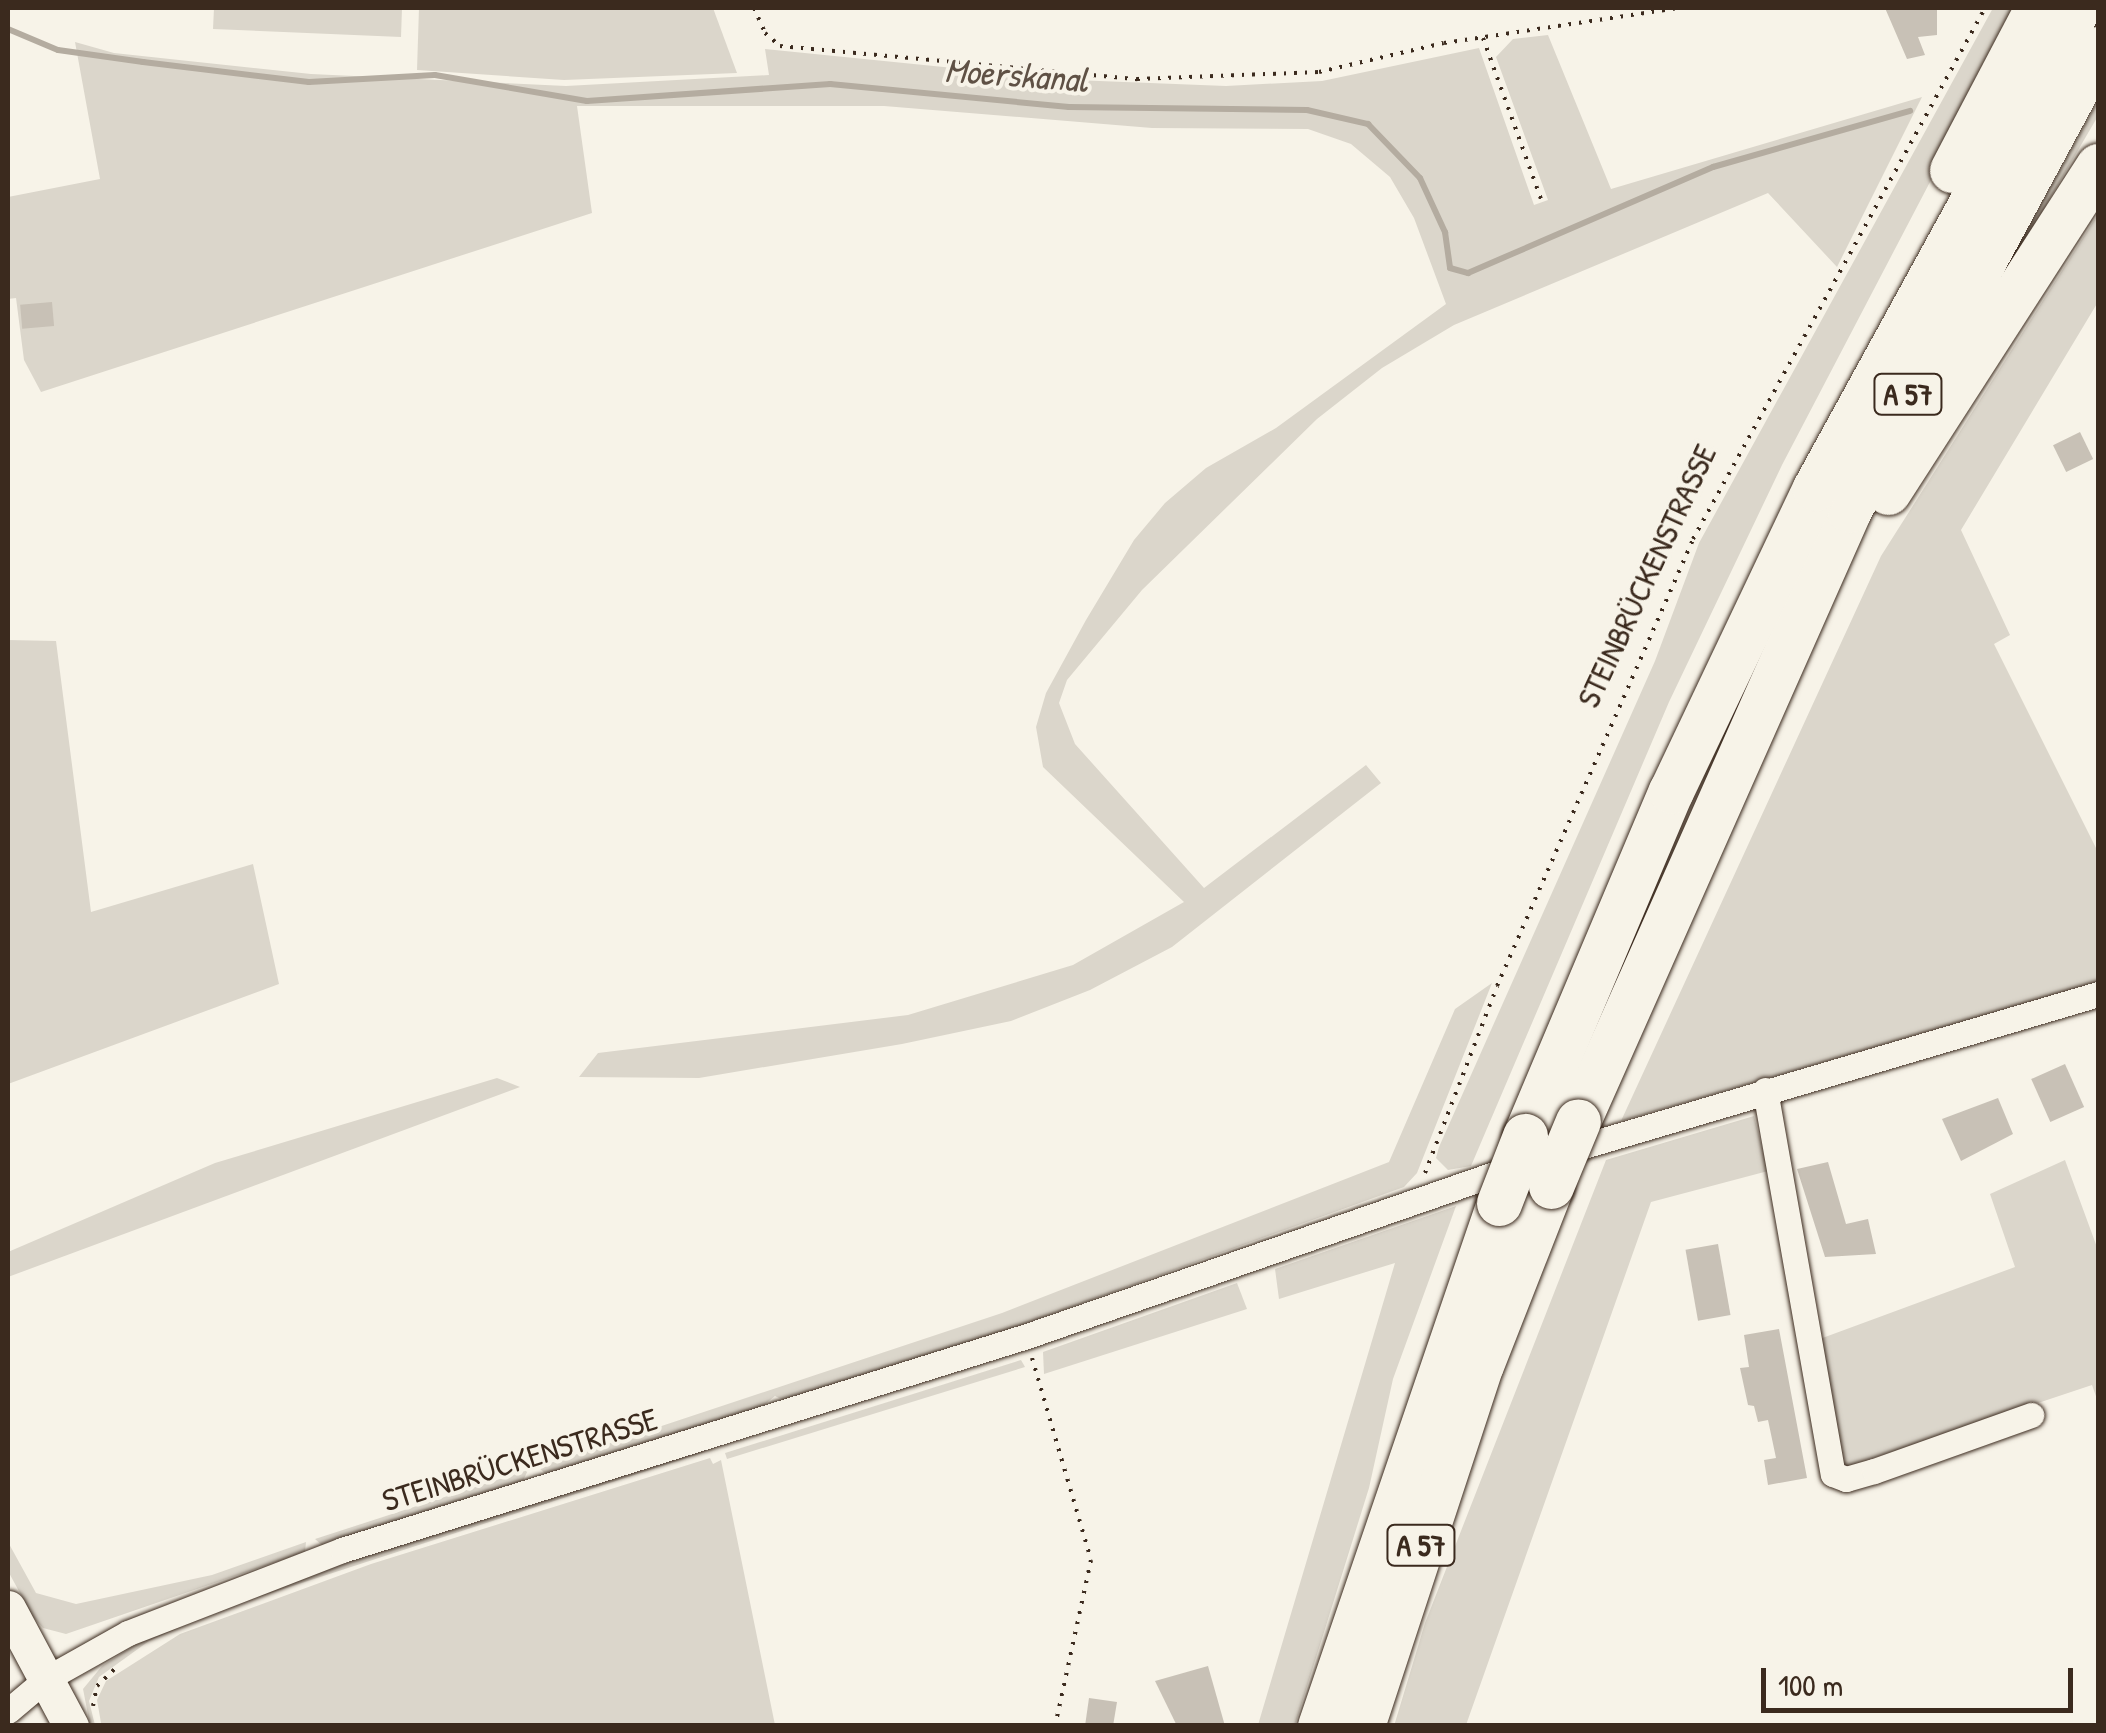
<!DOCTYPE html>
<html>
<head>
<meta charset="utf-8">
<style>
	body { margin:0 }
	#map { position:relative; width:2106px; height:1733px; overflow:hidden; background:#f7f3e8; font-family:"Patrick Hand",sans-serif }
	div>[style] { position:absolute }
	.green>* { inset:0; background:#dbd6cb }
	.stream>* { height:6px; margin:-3px; padding:0 3px; transform-origin:3px; border-radius:3px; background:#b4aca0 }
	.building>* { inset:0; background:#c8c1b6; transform-origin:0 0 }
	.path>* { height:4px; margin-top:-2px; transform-origin:0; background:repeating-linear-gradient(90deg,#3b2a1e 0 2.5px,transparent 0 10.5px) }
	.roads { filter:drop-shadow(0 0 2px #3b2a1e) drop-shadow(0 0 2px #3b2a1e) }
	.minor>* { height:25px; margin:-12.5px; padding:0 12.5px; transform-origin:12.5px; border-radius:12.5px; background:#f7f3e8 }
	.secondary>* { height:35px; margin:-17.5px; padding:0 17.5px; transform-origin:17.5px; border-radius:17.5px; background:#f7f3e8 }
	.motorway>* { height:45px; margin:-22.5px; padding:0 22.5px; transform-origin:22.5px; border-radius:22.5px; background:#f7f3e8 }
	.bridges { filter:drop-shadow(0 0 2px #3b2a1e) drop-shadow(0 0 2px #3b2a1e) }
	.motorway-bridge>* { height:45px; margin:-22.5px; padding:0 22.5px; transform-origin:22.5px; border-radius:22.5px; background:#f7f3e8 }
	span { translate:-50% -50%; white-space:nowrap; text-align:center; line-height:1.15; -webkit-text-stroke:8px #f7f3e8; paint-order:stroke }
	.shield-label span { padding:2px 8px; background:#f7f3e8; border:2px solid; border-radius:8px; -webkit-text-stroke-width:0 }
	.shield-label { font-size:30px; color:#3b2a1e; font-weight:700 }
	.street-label { font-size:32px; color:#3b2a1e }
	.water-label { font-size:35px; color:#5f5145; font-style:italic }
	.frame { position:absolute; inset:0; border:10px solid #3b2a1e; pointer-events:none }
	.scale { position:absolute; left:1761px; top:1668px; width:312px; height:45px; box-sizing:border-box; border:5px solid #3b2a1e; border-top:0; padding-left:12px; font-size:30px; line-height:35px; white-space:nowrap; color:#3b2a1e; -webkit-text-stroke:8px #f7f3e8; paint-order:stroke }
</style>
</head>
<body>
<div id="map">
	<div class="green">
		<i style="clip-path:polygon(214px 8px,402px 8px,401px 37px,213px 29px)"></i>
		<i style="clip-path:polygon(419px 8px,713px 8px,737px 73px,564px 80px,417px 70px)"></i>
		<i style="clip-path:polygon(1993px 8px,2021px 8px,1782px 465px,1669px 702px,1471px 1166px,1448px 1170px,1436px 1158px,1439px 1147px,1655px 661px,1699px 543px)"></i>
		<i style="clip-path:polygon(1548px 35px,1611px 189px,1922px 97px,1837px 267px,1768px 193px,1454px 325px,1382px 368px,1317px 419px,1142px 590px,1067px 680px,1059px 703px,1075px 744px,1204px 888px,1366px 765px,1381px 783px,1172px 947px,1090px 990px,1011px 1021px,902px 1044px,699px 1078px,579px 1077px,598px 1053px,908px 1015px,1073px 965px,1184px 902px,1043px 767px,1036px 727px,1046px 693px,1086px 620px,1134px 540px,1165px 503px,1206px 468px,1276px 428px,1446px 304px,1414px 218px,1390px 177px,1351px 144px,1308px 129px,1152px 128px,884px 106px,577px 106px,592px 213px,41px 392px,24px 360px,16px 298px,8px 299px,8px 197px,100px 179px,75px 42px,114px 53px,311px 74px,566px 86px,769px 75px,765px 49px,1074px 80px,1226px 86px,1322px 81px,1479px 48px,1534px 205px,1548px 200px,1496px 57px,1513px 39px)"></i>
		<i style="clip-path:polygon(2098px 101px,2098px 116px,1966px 342px,2023px 237px)"></i>
		<i style="clip-path:polygon(2098px 214px,2098px 302px,1961px 530px,2010px 635px,1994px 644px,2098px 852px,2098px 982px,1621px 1121px,1881px 556px)"></i>
		<i style="clip-path:polygon(8px 640px,56px 641px,91px 912px,253px 864px,279px 984px,8px 1084px)"></i>
		<i style="clip-path:polygon(1492px 983px,1417px 1173px,1404px 1187px,1013px 1328px,785px 1401px,775px 1396px,759px 1409px,548px 1476px,538px 1467px,1002px 1313px,1389px 1162px,1455px 1009px)"></i>
		<i style="clip-path:polygon(497px 1078px,520px 1087px,8px 1277px,8px 1252px,215px 1163px)"></i>
		<i style="clip-path:polygon(1754px 1116px,1768px 1171px,1651px 1202px,1466px 1725px,1394px 1726px,1425px 1623px,1606px 1160px)"></i>
		<i style="clip-path:polygon(2065px 1160px,2098px 1250px,2098px 1402px,2092px 1385px,1843px 1468px,1817px 1340px,2015px 1267px,1990px 1194px)"></i>
		<i style="clip-path:polygon(1456px 1206px,1393px 1379px,1369px 1488px,1295px 1725px,1258px 1725px,1395px 1263px,1279px 1299px,1275px 1269px)"></i>
		<i style="clip-path:polygon(1237px 1283px,1247px 1309px,1044px 1374px,1043px 1352px)"></i>
		<i style="clip-path:polygon(1021px 1360px,1025px 1367px,727px 1459px,725px 1453px)"></i>
		<i style="clip-path:polygon(701px 1448px,705px 1452px,237px 1604px,340px 1560px)"></i>
		<i style="clip-path:polygon(710px 1458px,713px 1464px,721px 1460px,775px 1725px,101px 1723px,97px 1700px,106px 1681px,180px 1634px,371px 1564px)"></i>
		<i style="clip-path:polygon(528px 1470px,522px 1483px,323px 1546px,315px 1539px)"></i>
		<i style="clip-path:polygon(8px 1542px,36px 1593px,76px 1604px,212px 1575px,306px 1542px,305px 1552px,66px 1634px,43px 1628px,33px 1617px,8px 1571px)"></i>
		<i style="clip-path:polygon(218px 1610px,149px 1641px,99px 1677px,89px 1701px,95px 1725px,90px 1725px,83px 1689px,102px 1666px,158px 1630px)"></i>
	</div>
	<div class="stream">
		<i style="left:8px;top:29px;width:54px;rotate:22.8deg"></i>
		<i style="left:58px;top:50px;width:86px;rotate:8deg"></i>
		<i style="left:143px;top:62px;width:167px;rotate:6.9deg"></i>
		<i style="left:309px;top:82px;width:126px;rotate:-3.2deg"></i>
		<i style="left:435px;top:75px;width:154px;rotate:9.7deg"></i>
		<i style="left:587px;top:101px;width:244px;rotate:-4deg"></i>
		<i style="left:830px;top:84px;width:240px;rotate:5.5deg"></i>
		<i style="left:1069px;top:107px;width:238px;rotate:0.7deg"></i>
		<i style="left:1307px;top:110px;width:63px;rotate:12.9deg"></i>
		<i style="left:1368px;top:124px;width:75px;rotate:46.1deg"></i>
		<i style="left:1420px;top:178px;width:60px;rotate:65.2deg"></i>
		<i style="left:1445px;top:232px;width:36px;rotate:82deg"></i>
		<i style="left:1450px;top:268px;width:19px;rotate:16deg"></i>
		<i style="left:1468px;top:273px;width:267px;rotate:-23.4deg"></i>
		<i style="left:1713px;top:167px;width:205px;rotate:-15.9deg"></i>
	</div>
	<div class="building">
		<i style="clip-path:polygon(1885px 8px,1937px 8px,1937px 35px,1918px 37px,1925px 55px,1907px 59px)"></i>
		<i style="left:52px;top:302px;width:24px;height:32px;rotate:85deg"></i>
		<i style="left:2080px;top:432px;width:30px;height:30px;rotate:64deg"></i>
		<i style="left:2065px;top:1064px;width:47px;height:37px;rotate:66deg"></i>
		<i style="clip-path:polygon(1998px 1098px,2013px 1134px,1961px 1161px,1942px 1119px)"></i>
		<i style="clip-path:polygon(1828px 1162px,1846px 1224px,1868px 1219px,1876px 1254px,1825px 1257px,1797px 1169px)"></i>
		<i style="left:1718px;top:1244px;width:72px;height:33px;rotate:80deg"></i>
		<i style="clip-path:polygon(1779px 1329px,1807px 1478px,1768px 1485px,1764px 1460px,1776px 1458px,1768px 1420px,1758px 1422px,1754px 1406px,1748px 1405px,1740px 1368px,1749px 1367px,1744px 1335px)"></i>
		<i style="clip-path:polygon(1208px 1666px,1225px 1726px,1177px 1726px,1155px 1681px)"></i>
		<i style="clip-path:polygon(1089px 1698px,1117px 1702px,1113px 1726px,1085px 1726px)"></i>
	</div>
	<div class="path">
		<i style="left:754px;top:8px;width:27px;rotate:66deg"></i>
		<i style="left:765px;top:33px;width:20px;rotate:41deg"></i>
		<i style="left:780px;top:46px;width:359px;rotate:5.3deg"></i>
		<i style="left:1137px;top:79px;width:182px;rotate:-2.2deg"></i>
		<i style="left:1319px;top:72px;width:128px;rotate:-13.1deg"></i>
		<i style="left:1444px;top:43px;width:237px;rotate:-8.5deg"></i>
		<i style="left:1483px;top:38px;width:171px;rotate:70.2deg"></i>
		<i style="left:1425px;top:1173px;width:200px;rotate:-68.9deg"></i>
		<i style="left:1497px;top:986px;width:488px;rotate:-66.3deg"></i>
		<i style="left:1693px;top:539px;width:606px;rotate:-61.19deg"></i>
		<i style="left:1032px;top:1358px;width:210px;rotate:73.7deg"></i>
		<i style="left:1091px;top:1560px;width:170px;rotate:102.2deg"></i>
		<i style="left:93px;top:1706px;width:20px;rotate:-79deg"></i>
		<i style="left:97px;top:1686px;width:29px;rotate:-44deg"></i>
	</div>
	<div class="roads">
		<div class="minor">
			<i style="left:1765px;top:1090px;width:390px;rotate:80deg"></i>
			<i style="left:1833px;top:1474px;width:14px;rotate:21deg"></i>
			<i style="left:1846px;top:1479px;width:29px;rotate:-16deg"></i>
			<i style="left:1874px;top:1471px;width:167px;rotate:-19.6deg"></i>
			<i style="left:1560px;top:1153px;width:561px;rotate:-16.46deg"></i>
			<i style="left:8px;top:1711px;width:50px;rotate:-40.1deg"></i>
			<i style="left:46px;top:1679px;width:94px;rotate:-29.3deg"></i>
			<i style="left:128px;top:1633px;width:230px;rotate:-21.2deg"></i>
			<i style="left:342px;top:1550px;width:718px;rotate:-17.35deg"></i>
			<i style="left:1027px;top:1336px;width:519px;rotate:-19.13deg"></i>
		</div>
		<div class="secondary">
			<i style="left:8px;top:1608px;width:134px;rotate:61.9deg"></i>
		</div>
		<div class="motorway">
			<i style="left:1952px;top:170px;width:183px;rotate:-62.3deg"></i>
			<i style="left:1888px;top:492px;width:388px;rotate:-57.2deg"></i>
			<i style="left:1578px;top:1121px;width:668px;rotate:-66.08deg"></i>
			<i style="left:1849px;top:510px;width:524px;rotate:-61.63deg"></i>
			<i style="left:1525px;top:1136px;width:375px;rotate:-67.1deg"></i>
			<i style="left:1671px;top:791px;width:335px;rotate:-64.6deg"></i>
			<i style="left:1815px;top:488px;width:547px;rotate:-61.28deg"></i>
			<i style="left:1320px;top:1726px;width:553px;rotate:-71.11deg"></i>
			<i style="left:1362px;top:1726px;width:380px;rotate:-71.8deg"></i>
			<i style="left:1481px;top:1365px;width:192px;rotate:-68.6deg"></i>
		</div>
	</div>
	<div class="bridges">
		<div class="motorway-bridge">
			<i style="left:1551px;top:1186px;width:70px;rotate:-67.4deg"></i>
			<i style="left:1499px;top:1203px;width:72px;rotate:-68.8deg"></i>
		</div>
	</div>
	<div class="shield-label">
		<span style="left:1908px;top:394px">A 57</span>
		<span style="left:1421px;top:1545px">A 57</span>
	</div>
	<div class="street-label">
		<span style="left:1647px;top:576px;rotate:-65deg">STEINBRÜCKENSTRASSE</span>
		<span style="left:520px;top:1460px;rotate:-17deg">STEINBRÜCKENSTRASSE</span>
	</div>
	<div class="water-label">
		<span style="left:1016px;top:75px;rotate:4deg">Moerskanal</span>
	</div>
	<div class="frame"></div>
	<div class="scale">100 m</div>
</div>
</body>
</html>
